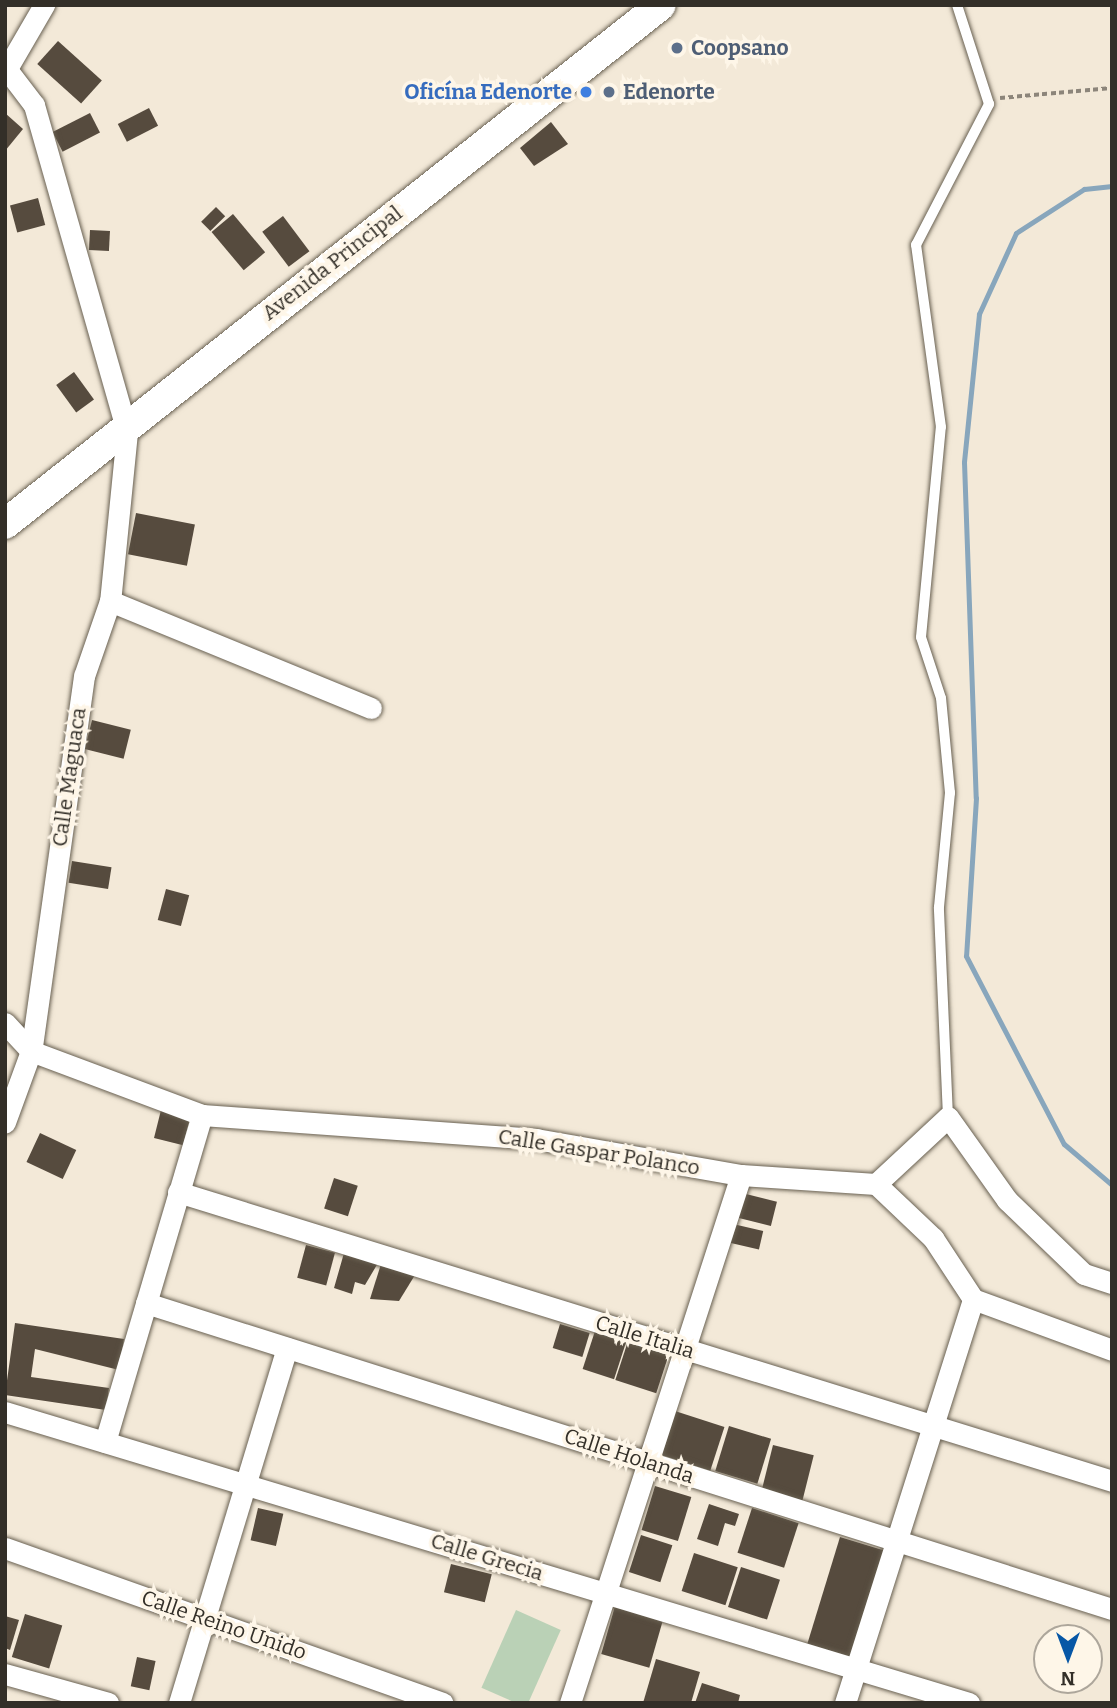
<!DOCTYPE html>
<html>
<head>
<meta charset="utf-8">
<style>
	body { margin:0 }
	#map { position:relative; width:1117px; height:1708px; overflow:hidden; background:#f3e9d8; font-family:Bitter,serif }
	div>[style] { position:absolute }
	.green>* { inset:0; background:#bad1b6; transform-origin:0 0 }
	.stream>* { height:5px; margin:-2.5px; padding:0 2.5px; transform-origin:2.5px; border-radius:2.5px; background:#88a6bc }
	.building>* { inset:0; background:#564b3e; transform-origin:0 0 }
	.path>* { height:3.5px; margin-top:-1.75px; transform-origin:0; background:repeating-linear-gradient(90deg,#8c857a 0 5px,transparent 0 8.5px) }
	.roads { filter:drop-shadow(0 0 2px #686051) drop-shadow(0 0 2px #686051) }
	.lane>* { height:10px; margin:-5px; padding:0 5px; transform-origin:5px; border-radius:5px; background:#fff }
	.street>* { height:21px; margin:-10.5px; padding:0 10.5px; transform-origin:10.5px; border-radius:10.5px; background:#fff }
	.secondary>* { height:30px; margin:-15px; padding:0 15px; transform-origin:15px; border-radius:15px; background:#fff }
	.dots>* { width:19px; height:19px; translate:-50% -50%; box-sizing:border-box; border:4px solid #fef6e8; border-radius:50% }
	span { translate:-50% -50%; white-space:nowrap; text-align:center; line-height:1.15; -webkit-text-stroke:7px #fef6e8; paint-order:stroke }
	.service-label { font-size:21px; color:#4e5e75; font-weight:700 }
	.left { translate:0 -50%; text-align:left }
	.shop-label { font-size:21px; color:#366cbe; font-weight:700 }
	.right { translate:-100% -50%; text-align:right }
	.street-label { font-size:21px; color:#332f28 }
	.frame { position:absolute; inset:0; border:7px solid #332f28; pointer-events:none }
	.north { position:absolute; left:1033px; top:1624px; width:70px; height:70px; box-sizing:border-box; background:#fef6e8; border:2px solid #ada69b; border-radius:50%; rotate:180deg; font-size:19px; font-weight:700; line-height:28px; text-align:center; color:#332f28 }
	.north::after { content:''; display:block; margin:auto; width:24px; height:32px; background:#0757a6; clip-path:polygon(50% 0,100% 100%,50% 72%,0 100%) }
</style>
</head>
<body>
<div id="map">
	<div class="green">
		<i style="left:516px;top:1610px;width:49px;height:85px;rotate:24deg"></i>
	</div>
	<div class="stream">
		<i style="left:1112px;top:186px;width:28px;rotate:174deg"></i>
		<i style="left:1084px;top:189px;width:81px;rotate:147.1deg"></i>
		<i style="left:1016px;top:233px;width:89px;rotate:114.6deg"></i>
		<i style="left:979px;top:314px;width:149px;rotate:95.8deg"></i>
		<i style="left:964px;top:462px;width:336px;rotate:88deg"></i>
		<i style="left:976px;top:798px;width:158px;rotate:93.6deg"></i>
		<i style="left:966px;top:956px;width:212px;rotate:62.5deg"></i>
		<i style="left:1064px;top:1144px;width:63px;rotate:40.5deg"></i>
	</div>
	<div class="building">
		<i style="left:58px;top:41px;width:59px;height:31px;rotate:42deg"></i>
		<i style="left:149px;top:108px;width:20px;height:35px;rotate:63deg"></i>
		<i style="clip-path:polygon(5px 113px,23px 129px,5px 151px)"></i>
		<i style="left:90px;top:113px;width:22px;height:42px;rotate:63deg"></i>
		<i style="clip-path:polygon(551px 122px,568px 144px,534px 166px,520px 148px)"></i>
		<i style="left:38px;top:198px;width:28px;height:29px;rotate:75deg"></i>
		<i style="left:216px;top:207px;width:13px;height:21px;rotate:45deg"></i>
		<i style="left:233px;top:214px;width:50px;height:28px;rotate:50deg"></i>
		<i style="left:283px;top:216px;width:44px;height:26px;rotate:53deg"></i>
		<i style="left:90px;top:230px;width:20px;height:20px;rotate:3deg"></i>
		<i style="left:74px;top:372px;width:34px;height:22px;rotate:54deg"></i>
		<i style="left:136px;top:513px;width:60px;height:42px;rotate:11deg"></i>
		<i style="left:92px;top:720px;width:40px;height:30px;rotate:14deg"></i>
		<i style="left:72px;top:861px;width:40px;height:22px;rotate:9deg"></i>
		<i style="left:166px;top:889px;width:24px;height:32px;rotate:15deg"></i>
		<i style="left:162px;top:1106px;width:30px;height:33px;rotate:14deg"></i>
		<i style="left:40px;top:1133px;width:40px;height:32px;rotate:25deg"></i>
		<i style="left:334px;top:1178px;width:25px;height:32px;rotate:18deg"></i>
		<i style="left:742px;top:1193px;width:36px;height:25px;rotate:14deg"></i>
		<i style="left:733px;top:1224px;width:31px;height:19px;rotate:13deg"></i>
		<i style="left:306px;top:1245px;width:30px;height:34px;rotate:15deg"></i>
		<i style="clip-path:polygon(344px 1253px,378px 1263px,365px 1285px,355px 1282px,352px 1294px,334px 1288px)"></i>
		<i style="clip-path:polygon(381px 1264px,415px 1275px,399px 1301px,370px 1299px)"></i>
		<i style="clip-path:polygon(15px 1323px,124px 1339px,119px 1370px,35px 1349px,31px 1377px,109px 1388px,106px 1410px,5px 1395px)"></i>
		<i style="left:560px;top:1324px;width:31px;height:25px;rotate:17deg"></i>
		<i style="left:595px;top:1331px;width:33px;height:40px;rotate:18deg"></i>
		<i style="left:628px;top:1341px;width:43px;height:41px;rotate:18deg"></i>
		<i style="left:675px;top:1411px;width:52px;height:46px;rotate:18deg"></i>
		<i style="left:729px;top:1426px;width:44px;height:47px;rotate:17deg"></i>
		<i style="left:773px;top:1445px;width:42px;height:47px;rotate:14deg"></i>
		<i style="left:655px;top:1486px;width:38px;height:46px;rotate:17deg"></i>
		<i style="clip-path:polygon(709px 1504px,739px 1514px,735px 1526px,725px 1523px,718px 1546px,697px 1539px)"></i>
		<i style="left:258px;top:1508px;width:26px;height:33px;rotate:13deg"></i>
		<i style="left:752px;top:1508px;width:49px;height:47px;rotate:18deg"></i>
		<i style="left:641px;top:1535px;width:33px;height:39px;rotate:18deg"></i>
		<i style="left:840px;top:1537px;width:48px;height:114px;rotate:17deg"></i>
		<i style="left:694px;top:1553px;width:46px;height:40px;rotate:18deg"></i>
		<i style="left:451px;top:1564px;width:42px;height:29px;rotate:14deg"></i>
		<i style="left:741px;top:1567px;width:41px;height:42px;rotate:18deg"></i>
		<i style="left:615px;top:1606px;width:50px;height:50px;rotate:16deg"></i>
		<i style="left:25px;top:1614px;width:39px;height:45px;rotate:17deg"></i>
		<i style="clip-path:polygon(5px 1616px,19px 1620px,10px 1650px,5px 1648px)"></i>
		<i style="left:137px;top:1657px;width:19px;height:30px;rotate:12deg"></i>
		<i style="clip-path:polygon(656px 1659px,700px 1672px,691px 1703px,643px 1703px)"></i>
		<i style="clip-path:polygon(702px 1683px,740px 1695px,738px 1703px,695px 1703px)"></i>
	</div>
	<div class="path">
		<i style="left:1000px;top:98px;width:112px;rotate:-5.1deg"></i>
	</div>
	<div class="roads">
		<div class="lane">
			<i style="left:948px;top:1117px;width:210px;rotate:-92.5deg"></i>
			<i style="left:939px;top:907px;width:115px;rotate:-84.5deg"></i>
			<i style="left:950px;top:793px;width:95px;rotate:-95.4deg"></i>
			<i style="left:941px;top:698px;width:64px;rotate:-108.2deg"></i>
			<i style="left:921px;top:637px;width:211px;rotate:-84.6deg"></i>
			<i style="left:941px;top:427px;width:184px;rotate:-97.8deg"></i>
			<i style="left:916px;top:245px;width:159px;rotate:-62.6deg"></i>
			<i style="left:989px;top:104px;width:104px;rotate:-107.9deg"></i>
		</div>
		<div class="street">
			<i style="left:5px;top:67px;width:48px;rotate:52.7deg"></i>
			<i style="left:34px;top:105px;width:340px;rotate:74.1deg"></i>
			<i style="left:127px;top:432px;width:170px;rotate:95.7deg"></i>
			<i style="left:110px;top:601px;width:79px;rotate:109.1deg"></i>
			<i style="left:84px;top:676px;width:379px;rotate:98deg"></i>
			<i style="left:31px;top:1051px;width:76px;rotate:110.1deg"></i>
			<i style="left:5px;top:72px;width:78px;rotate:-59.8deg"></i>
			<i style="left:110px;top:601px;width:282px;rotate:22.3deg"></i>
			<i style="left:5px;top:1023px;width:38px;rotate:47deg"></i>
			<i style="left:31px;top:1051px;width:183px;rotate:20.5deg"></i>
			<i style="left:202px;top:1115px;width:335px;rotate:4.1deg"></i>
			<i style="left:536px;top:1139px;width:208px;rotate:10deg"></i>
			<i style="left:741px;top:1175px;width:135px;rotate:3.8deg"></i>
			<i style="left:876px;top:1184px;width:79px;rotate:43.5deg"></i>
			<i style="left:933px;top:1238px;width:73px;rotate:56.7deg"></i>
			<i style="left:973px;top:1299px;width:148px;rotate:20.1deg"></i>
			<i style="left:876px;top:1184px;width:98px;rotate:-42.9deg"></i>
			<i style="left:948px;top:1117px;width:102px;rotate:54.6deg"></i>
			<i style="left:1007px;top:1200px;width:107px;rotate:43.9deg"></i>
			<i style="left:1084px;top:1274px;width:29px;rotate:18deg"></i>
			<i style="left:178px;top:1192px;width:978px;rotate:17.19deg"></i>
			<i style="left:146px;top:1303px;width:1013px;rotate:17.58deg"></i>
			<i style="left:5px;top:1412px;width:1007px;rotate:16.8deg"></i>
			<i style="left:105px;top:1442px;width:341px;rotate:-73.5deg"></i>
			<i style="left:5px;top:1548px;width:464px;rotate:19.5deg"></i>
			<i style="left:5px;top:1674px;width:107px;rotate:15.7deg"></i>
			<i style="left:179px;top:1703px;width:371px;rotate:-73.1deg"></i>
			<i style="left:570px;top:1703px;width:555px;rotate:-72.05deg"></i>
			<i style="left:845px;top:1703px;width:424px;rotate:-72.4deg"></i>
		</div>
		<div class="secondary">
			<i style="left:5px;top:524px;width:836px;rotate:-38.35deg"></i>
		</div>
	</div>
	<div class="dots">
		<i style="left:677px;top:48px;background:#5c6f8a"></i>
		<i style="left:586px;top:92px;background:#3f7fe0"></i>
		<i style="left:609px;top:92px;background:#5c6f8a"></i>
	</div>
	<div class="service-label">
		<span class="left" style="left:691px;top:48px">Coopsano</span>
		<span class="left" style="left:623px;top:92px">Edenorte</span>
	</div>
	<div class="shop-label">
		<span class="right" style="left:572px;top:92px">Oficína Edenorte</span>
	</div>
	<div class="street-label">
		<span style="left:332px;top:263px;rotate:-38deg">Avenida Principal</span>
		<span style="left:69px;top:777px;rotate:-82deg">Calle Maguaca</span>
		<span style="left:599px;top:1152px;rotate:9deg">Calle Gaspar Polanco</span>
		<span style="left:645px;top:1337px;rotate:17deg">Calle Italia</span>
		<span style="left:629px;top:1456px;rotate:18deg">Calle Holanda</span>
		<span style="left:487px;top:1557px;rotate:17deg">Calle Grecia</span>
		<span style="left:224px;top:1625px;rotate:19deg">Calle Reino Unido</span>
	</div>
	<div class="frame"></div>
	<div class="north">N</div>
</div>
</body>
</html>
